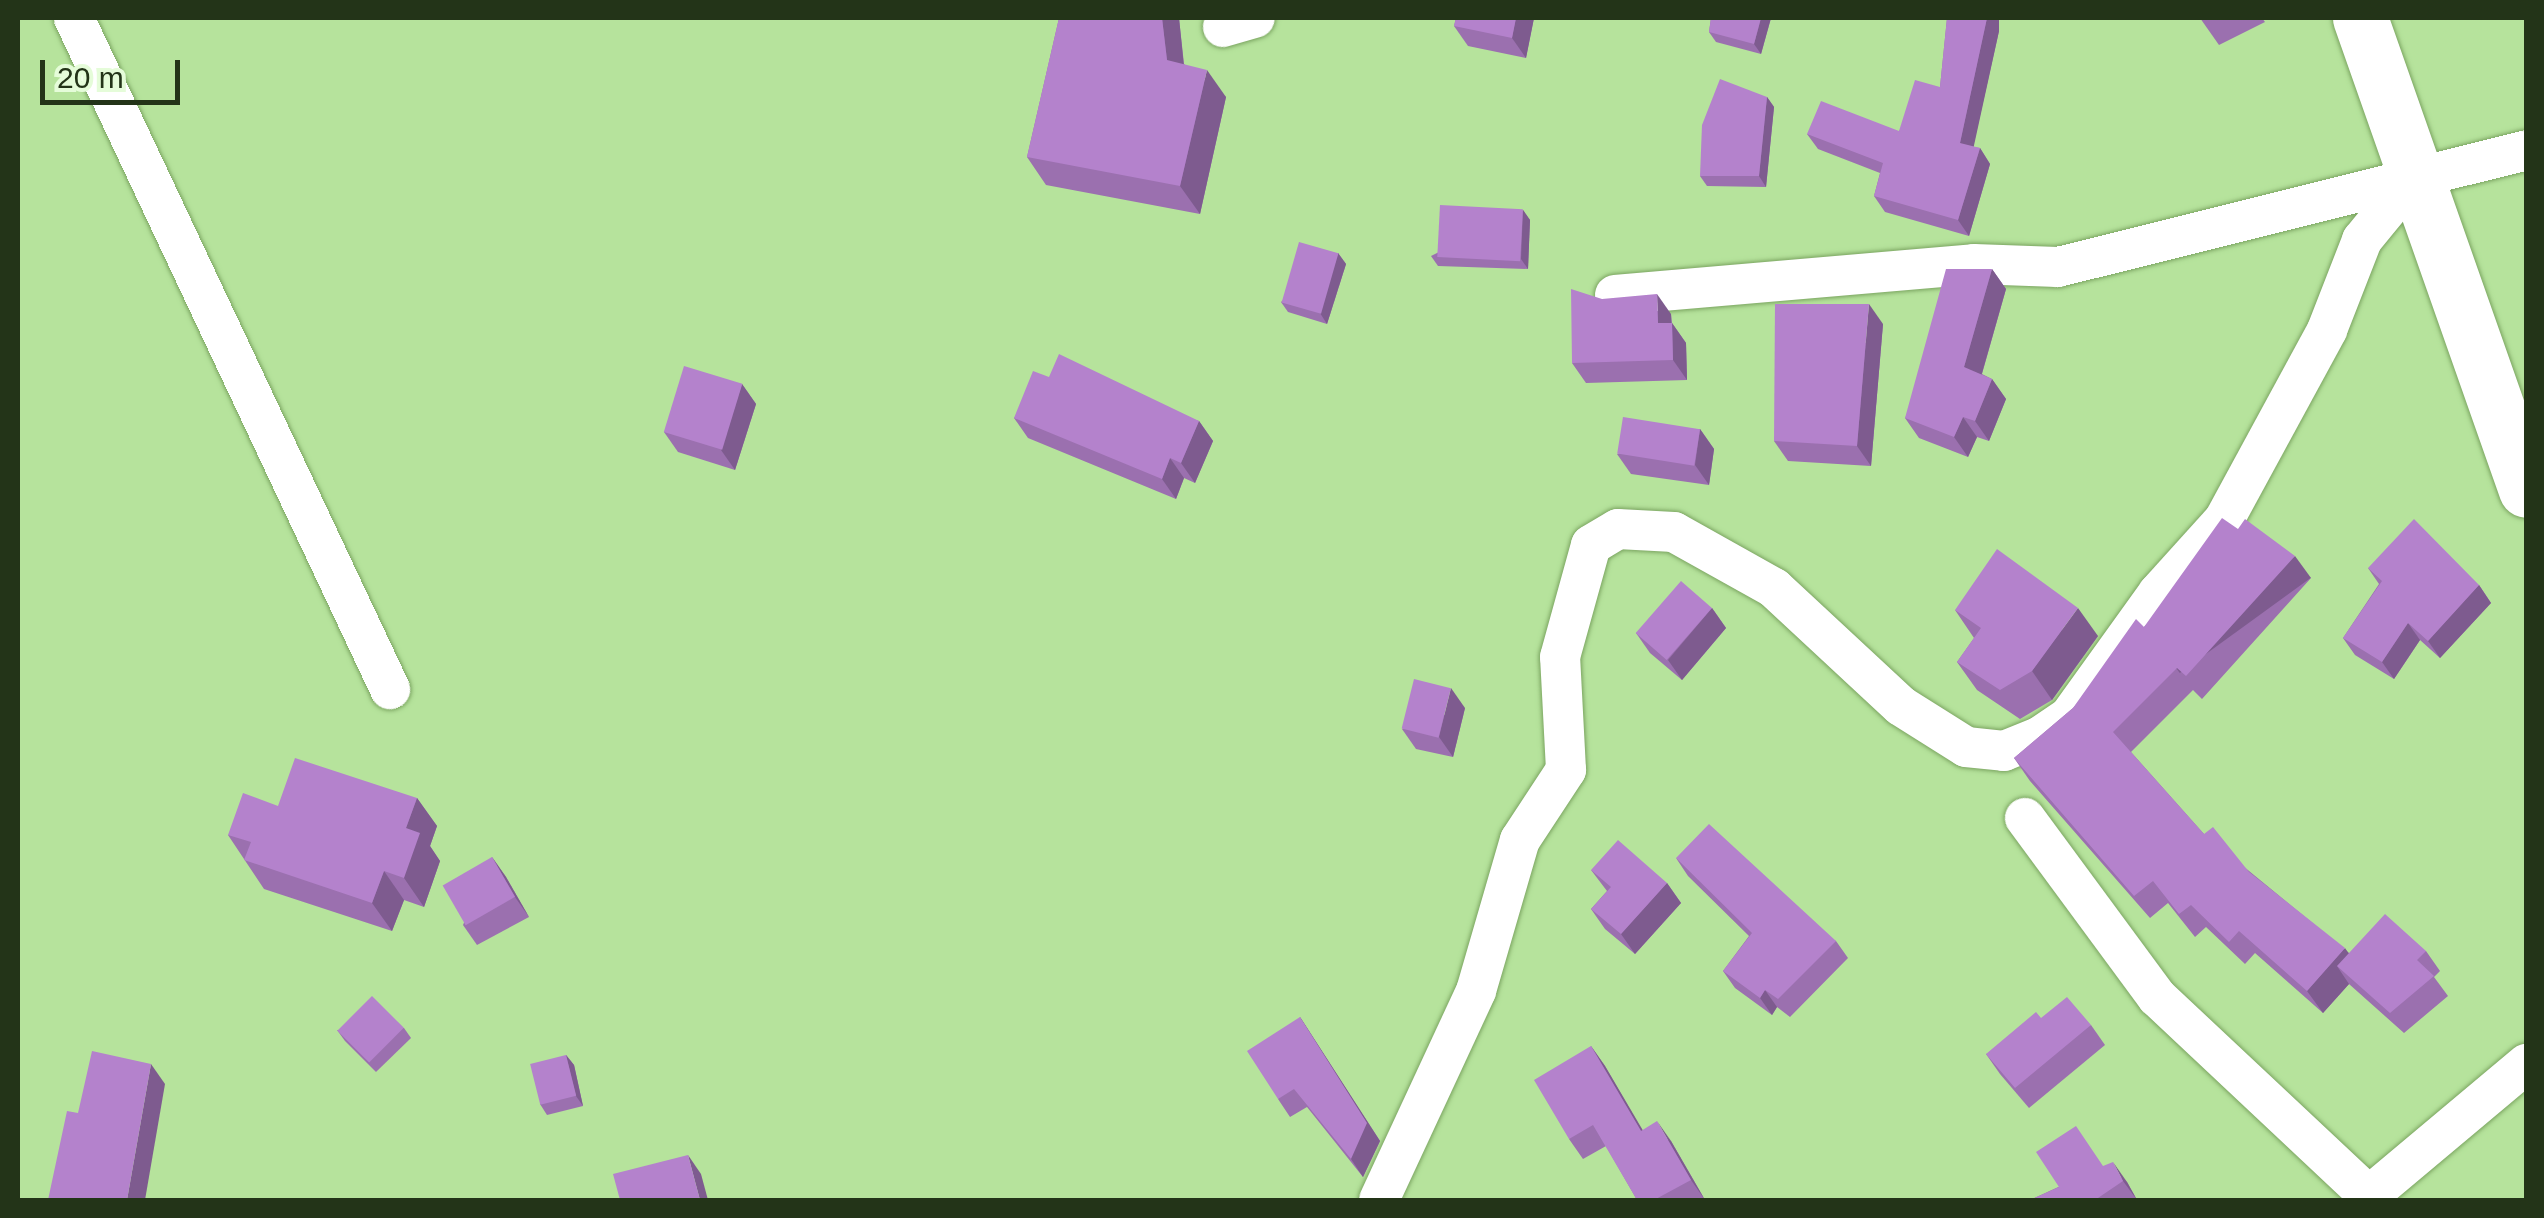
<!DOCTYPE html>
<html>
<head>
<meta charset="utf-8">
<style>
	body { margin:0 }
	#map { position:relative; width:2544px; height:1218px; overflow:hidden; background:#b6e39c; font-family:Arial,sans-serif }
	div>[style] { position:absolute }
	.roads { filter:drop-shadow(0 0 2px #7ba561) drop-shadow(0 0 2px #7ba561) }
	.street>* { height:40px; margin:-20px; padding:0 20px; transform-origin:20px; border-radius:20px; background:#fff }
	.secondary>* { height:55px; margin:-27.5px; padding:0 27.5px; transform-origin:27.5px; border-radius:27.5px; background:#fff }
	.wall>* { inset:0; background:#9b70af }
	.shaded-wall>* { inset:0; background:#7e5b8f; transform-origin:0 0 }
	.building>* { inset:0; background:#b482cc; transform-origin:0 0 }
	span { translate:-50% -50%; white-space:nowrap; text-align:center; line-height:1.15; -webkit-text-stroke:10px #e5fcd9; paint-order:stroke }
	.frame { position:absolute; inset:0; border:20px solid #233418; pointer-events:none }
	.scale { position:absolute; left:40px; top:60px; width:140px; height:45px; box-sizing:border-box; border:5px solid #233418; border-top:0; padding-left:12px; font-size:30px; line-height:35px; white-space:nowrap; color:#233418; -webkit-text-stroke:8px #e5fcd9; paint-order:stroke }
</style>
</head>
<body>
<div id="map">
	<div class="roads">
		<div class="street">
			<i style="left:74px;top:18px;width:742px;rotate:64.78deg"></i>
			<i style="left:1223px;top:27px;width:33px;rotate:-16deg"></i>
			<i style="left:1615px;top:295px;width:360px;rotate:-4.9deg"></i>
			<i style="left:1974px;top:264px;width:84px;rotate:2deg"></i>
			<i style="left:2058px;top:267px;width:482px;rotate:-14deg"></i>
			<i style="left:2025px;top:818px;width:222px;rotate:53.6deg"></i>
			<i style="left:2157px;top:997px;width:291px;rotate:43.2deg"></i>
			<i style="left:1379px;top:1200px;width:230px;rotate:-65.1deg"></i>
			<i style="left:1476px;top:991px;width:157px;rotate:-73.8deg"></i>
			<i style="left:1520px;top:840px;width:84px;rotate:-56.7deg"></i>
			<i style="left:1566px;top:770px;width:113px;rotate:-93deg"></i>
			<i style="left:1560px;top:657px;width:116px;rotate:-74.5deg"></i>
			<i style="left:1591px;top:545px;width:31px;rotate:-31deg"></i>
			<i style="left:1618px;top:529px;width:56px;rotate:3.1deg"></i>
			<i style="left:1674px;top:532px;width:115px;rotate:29.2deg"></i>
			<i style="left:1774px;top:588px;width:173px;rotate:42.9deg"></i>
			<i style="left:1901px;top:706px;width:77px;rotate:32.2deg"></i>
			<i style="left:1966px;top:747px;width:38px;rotate:6deg"></i>
			<i style="left:2004px;top:751px;width:38px;rotate:-22deg"></i>
			<i style="left:2039px;top:737px;width:36px;rotate:-34deg"></i>
			<i style="left:2069px;top:717px;width:153px;rotate:-54.3deg"></i>
			<i style="left:2158px;top:593px;width:98px;rotate:-47.9deg"></i>
			<i style="left:2224px;top:520px;width:216px;rotate:-61.5deg"></i>
			<i style="left:2327px;top:330px;width:97px;rotate:-68.7deg"></i>
			<i style="left:2362px;top:240px;width:87px;rotate:-50.6deg"></i>
			<i style="left:2364px;top:1200px;width:212px;rotate:-40deg"></i>
		</div>
		<div class="secondary">
			<i style="left:2360px;top:18px;width:500px;rotate:70.62deg"></i>
		</div>
	</div>
	<div class="wall">
		<i style="clip-path:polygon(1059px 18px,1179px 18px,1184px 64px,1226px 97px,1200px 214px,1046px 185px,1027px 157px)"></i>
		<i style="clip-path:polygon(1456px 18px,1534px 18px,1526px 58px,1468px 46px,1454px 26px)"></i>
		<i style="clip-path:polygon(1711px 18px,1771px 18px,1761px 54px,1716px 42px,1709px 32px)"></i>
		<i style="clip-path:polygon(1947px 18px,1999px 18px,1999px 31px,1973px 147px,1980px 148px,1990px 164px,1969px 236px,1885px 212px,1874px 196px,1880px 173px,1818px 149px,1807px 134px,1899px 131px,1940px 87px)"></i>
		<i style="clip-path:polygon(2200px 18px,2262px 18px,2265px 22px,2219px 45px)"></i>
		<i style="clip-path:polygon(1767px 97px,1774px 107px,1766px 187px,1707px 186px,1700px 176px)"></i>
		<i style="clip-path:polygon(1523px 210px,1530px 220px,1528px 269px,1438px 266px,1431px 256px)"></i>
		<i style="clip-path:polygon(1338px 253px,1346px 264px,1327px 324px,1288px 312px,1281px 302px)"></i>
		<i style="clip-path:polygon(1992px 269px,2006px 289px,1982px 374px,1992px 379px,2006px 399px,1989px 441px,1977px 437px,1968px 457px,1919px 438px,1905px 418px)"></i>
		<i style="clip-path:polygon(1602px 299px,1671px 314px,1672px 323px,1686px 343px,1687px 380px,1586px 383px,1572px 363px)"></i>
		<i style="clip-path:polygon(1883px 324px,1871px 466px,1788px 461px,1774px 441px)"></i>
		<i style="clip-path:polygon(1049px 377px,1199px 421px,1213px 441px,1195px 483px,1184px 478px,1176px 499px,1028px 438px,1014px 418px)"></i>
		<i style="clip-path:polygon(742px 384px,756px 404px,735px 470px,678px 452px,664px 432px)"></i>
		<i style="clip-path:polygon(1700px 429px,1714px 449px,1709px 485px,1631px 474px,1617px 454px)"></i>
		<i style="clip-path:polygon(2238px 529px,2311px 578px,2202px 699px,2193px 690px,2131px 752px,2204px 834px,2349px 953px,2426px 951px,2440px 971px,2434px 977px,2448px 996px,2404px 1033px,2349px 984px,2323px 1013px,2255px 953px,2245px 964px,2206px 927px,2195px 937px,2168px 903px,2150px 918px,2030px 781px,2014px 758px,2073px 708px,2144px 627px)"></i>
		<i style="clip-path:polygon(2368px 568px,2479px 585px,2491px 603px,2440px 658px,2420px 640px,2394px 679px,2355px 655px,2343px 638px,2379px 584px)"></i>
		<i style="clip-path:polygon(1712px 608px,1726px 628px,1682px 680px,1650px 653px,1636px 633px)"></i>
		<i style="clip-path:polygon(1955px 610px,2098px 636px,2052px 700px,2020px 719px,1977px 690px,1957px 662px,1974px 638px)"></i>
		<i style="clip-path:polygon(1465px 708px,1453px 757px,1416px 749px,1402px 729px)"></i>
		<i style="clip-path:polygon(417px 798px,437px 826px,430px 846px,440px 861px,424px 907px,404px 900px,392px 931px,264px 889px,228px 835px,278px 806px)"></i>
		<i style="clip-path:polygon(492px 857px,506px 877px,529px 917px,477px 945px,463px 925px)"></i>
		<i style="clip-path:polygon(1676px 858px,1836px 941px,1848px 958px,1790px 1017px,1777px 1007px,1772px 1015px,1735px 988px,1723px 971px,1749px 936px,1688px 876px)"></i>
		<i style="clip-path:polygon(1591px 870px,1667px 883px,1681px 903px,1635px 954px,1605px 929px,1591px 909px,1607px 891px)"></i>
		<i style="clip-path:polygon(1300px 1017px,1380px 1141px,1363px 1177px,1307px 1107px,1290px 1117px,1278px 1099px)"></i>
		<i style="clip-path:polygon(2091px 1025px,2105px 1045px,2029px 1108px,2000px 1074px,1986px 1054px)"></i>
		<i style="clip-path:polygon(404px 1028px,411px 1038px,376px 1072px,345px 1041px,337px 1030px)"></i>
		<i style="clip-path:polygon(1591px 1046px,1605px 1066px,1642px 1130px,1671px 1141px,1705px 1200px,1637px 1200px,1606px 1146px,1583px 1159px,1569px 1139px)"></i>
		<i style="clip-path:polygon(566px 1055px,574px 1065px,583px 1106px,547px 1115px,540px 1104px)"></i>
		<i style="clip-path:polygon(2104px 1166px,2127px 1182px,2137px 1200px,2030px 1200px)"></i>
	</div>
	<div class="shaded-wall">
		<i style="clip-path:polygon(1162px 18px,1179px 18px,1186px 87px,1167px 60px)"></i>
		<i style="clip-path:polygon(1516px 18px,1534px 18px,1526px 58px,1512px 38px)"></i>
		<i style="clip-path:polygon(1761px 18px,1771px 18px,1761px 54px,1754px 44px)"></i>
		<i style="clip-path:polygon(1987px 18px,1999px 18px,1999px 31px,1971px 159px,1960px 143px)"></i>
		<i style="clip-path:polygon(1207px 70px,1226px 97px,1200px 214px,1180px 186px)"></i>
		<i style="clip-path:polygon(1767px 97px,1774px 107px,1766px 187px,1759px 176px)"></i>
		<i style="clip-path:polygon(1980px 148px,1990px 164px,1969px 236px,1958px 220px)"></i>
		<i style="clip-path:polygon(1523px 210px,1530px 220px,1528px 269px,1521px 259px)"></i>
		<i style="clip-path:polygon(1338px 253px,1346px 264px,1327px 324px,1320px 313px)"></i>
		<i style="clip-path:polygon(1992px 269px,2006px 289px,1978px 387px,1964px 367px)"></i>
		<i style="clip-path:polygon(1657px 294px,1671px 314px,1672px 343px,1658px 323px)"></i>
		<i style="clip-path:polygon(1869px 304px,1883px 324px,1871px 466px,1857px 446px)"></i>
		<i style="clip-path:polygon(1672px 323px,1686px 343px,1687px 380px,1673px 360px)"></i>
		<i style="clip-path:polygon(1992px 379px,2006px 399px,1989px 441px,1975px 421px)"></i>
		<i style="clip-path:polygon(742px 384px,756px 404px,735px 470px,721px 450px)"></i>
		<i style="clip-path:polygon(1963px 417px,1977px 437px,1968px 457px,1954px 437px)"></i>
		<i style="clip-path:polygon(1199px 421px,1213px 441px,1195px 483px,1181px 463px)"></i>
		<i style="clip-path:polygon(1700px 429px,1714px 449px,1709px 485px,1695px 465px)"></i>
		<i style="clip-path:polygon(1170px 458px,1184px 478px,1176px 499px,1162px 479px)"></i>
		<i style="left:2295px;top:556px;width:27px;height:162px;rotate:54deg"></i>
		<i style="clip-path:polygon(2479px 585px,2491px 603px,2440px 658px,2428px 641px)"></i>
		<i style="clip-path:polygon(1712px 608px,1726px 628px,1682px 680px,1668px 660px)"></i>
		<i style="clip-path:polygon(2078px 608px,2098px 636px,2052px 700px,2032px 671px)"></i>
		<i style="clip-path:polygon(2408px 623px,2420px 640px,2394px 679px,2382px 662px)"></i>
		<i style="clip-path:polygon(1451px 688px,1465px 708px,1453px 757px,1439px 737px)"></i>
		<i style="clip-path:polygon(417px 798px,437px 826px,430px 846px,440px 861px,424px 907px,404px 878px,406px 828px)"></i>
		<i style="clip-path:polygon(492px 857px,506px 877px,529px 917px,515px 897px)"></i>
		<i style="clip-path:polygon(384px 871px,404px 900px,392px 931px,372px 903px)"></i>
		<i style="clip-path:polygon(1667px 883px,1681px 903px,1635px 954px,1621px 934px)"></i>
		<i style="clip-path:polygon(2345px 948px,2361px 971px,2337px 966px,2349px 984px,2323px 1013px,2307px 991px)"></i>
		<i style="clip-path:polygon(1765px 990px,1777px 1007px,1772px 1015px,1760px 998px)"></i>
		<i style="clip-path:polygon(1300px 1017px,1380px 1141px,1363px 1177px,1351px 1159px)"></i>
		<i style="clip-path:polygon(1591px 1046px,1605px 1066px,1655px 1151px,1641px 1131px)"></i>
		<i style="clip-path:polygon(566px 1055px,574px 1065px,583px 1106px,576px 1096px)"></i>
		<i style="clip-path:polygon(151px 1064px,165px 1084px,145px 1200px,127px 1200px)"></i>
		<i style="clip-path:polygon(1657px 1121px,1671px 1141px,1705px 1200px,1691px 1180px)"></i>
		<i style="clip-path:polygon(688px 1155px,701px 1174px,708px 1200px,700px 1200px)"></i>
		<i style="clip-path:polygon(2113px 1162px,2127px 1182px,2137px 1200px,2123px 1181px)"></i>
	</div>
	<div class="building">
		<i style="clip-path:polygon(1059px 18px,1162px 18px,1167px 60px,1207px 70px,1180px 186px,1027px 157px)"></i>
		<i style="clip-path:polygon(1456px 18px,1516px 18px,1512px 38px,1454px 26px)"></i>
		<i style="clip-path:polygon(1711px 18px,1761px 18px,1754px 44px,1709px 32px)"></i>
		<i style="clip-path:polygon(1947px 18px,1987px 18px,1960px 143px,1980px 148px,1958px 220px,1874px 196px,1883px 163px,1807px 134px,1821px 101px,1899px 131px,1915px 80px,1940px 87px)"></i>
		<i style="clip-path:polygon(1720px 79px,1767px 97px,1759px 176px,1700px 176px,1702px 125px)"></i>
		<i style="left:1440px;top:205px;width:83px;height:52px;rotate:3deg"></i>
		<i style="left:1299px;top:242px;width:41px;height:63px;rotate:16deg"></i>
		<i style="clip-path:polygon(1946px 269px,1992px 269px,1964px 367px,1992px 379px,1975px 421px,1963px 417px,1954px 437px,1905px 418px)"></i>
		<i style="clip-path:polygon(1571px 289px,1602px 299px,1657px 294px,1658px 323px,1672px 323px,1673px 360px,1572px 363px)"></i>
		<i style="clip-path:polygon(1775px 304px,1869px 304px,1857px 446px,1774px 441px)"></i>
		<i style="clip-path:polygon(1059px 354px,1199px 421px,1181px 463px,1170px 458px,1162px 479px,1014px 418px,1033px 371px,1049px 377px)"></i>
		<i style="left:684px;top:366px;width:61px;height:69px;rotate:17deg"></i>
		<i style="left:1623px;top:417px;width:78px;height:37px;rotate:9deg"></i>
		<i style="clip-path:polygon(2222px 518px,2238px 529px,2245px 519px,2295px 556px,2186px 676px,2177px 668px,2113px 732px,2204px 834px,2213px 827px,2249px 872px,2345px 948px,2307px 991px,2239px 931px,2229px 942px,2191px 905px,2179px 914px,2153px 881px,2134px 896px,2014px 758px,2073px 708px,2136px 619px,2144px 627px)"></i>
		<i style="clip-path:polygon(2414px 519px,2479px 585px,2428px 641px,2408px 623px,2382px 662px,2343px 638px,2382px 581px,2368px 568px)"></i>
		<i style="clip-path:polygon(1997px 549px,2078px 608px,2032px 671px,2000px 690px,1957px 662px,1981px 628px,1955px 610px)"></i>
		<i style="left:1681px;top:581px;width:41px;height:69px;rotate:41deg"></i>
		<i style="left:1414px;top:679px;width:38px;height:51px;rotate:14deg"></i>
		<i style="clip-path:polygon(295px 758px,417px 798px,406px 828px,420px 833px,404px 878px,384px 871px,372px 903px,244px 860px,251px 842px,228px 835px,243px 793px,278px 806px)"></i>
		<i style="clip-path:polygon(1709px 824px,1836px 941px,1778px 999px,1765px 990px,1760px 998px,1723px 971px,1752px 933px,1676px 858px)"></i>
		<i style="clip-path:polygon(1618px 840px,1667px 883px,1621px 934px,1591px 909px,1611px 887px,1591px 870px)"></i>
		<i style="left:492px;top:857px;width:46px;height:57px;rotate:60deg"></i>
		<i style="clip-path:polygon(2385px 914px,2426px 951px,2417px 960px,2434px 976px,2390px 1013px,2337px 966px)"></i>
		<i style="left:372px;top:996px;width:45px;height:49px;rotate:45deg"></i>
		<i style="clip-path:polygon(2067px 997px,2091px 1025px,2015px 1088px,1986px 1054px,2036px 1012px,2041px 1018px)"></i>
		<i style="clip-path:polygon(1300px 1017px,1367px 1123px,1351px 1159px,1294px 1089px,1278px 1099px,1247px 1051px)"></i>
		<i style="clip-path:polygon(1591px 1046px,1641px 1131px,1657px 1121px,1691px 1180px,1654px 1200px,1637px 1200px,1593px 1125px,1569px 1139px,1534px 1080px)"></i>
		<i style="clip-path:polygon(92px 1051px,151px 1064px,127px 1200px,48px 1200px,67px 1111px,78px 1113px)"></i>
		<i style="left:566px;top:1055px;width:42px;height:37px;rotate:76deg"></i>
		<i style="clip-path:polygon(2076px 1126px,2103px 1166px,2113px 1162px,2123px 1181px,2095px 1200px,2030px 1200px,2059px 1187px,2036px 1152px)"></i>
		<i style="clip-path:polygon(688px 1155px,700px 1200px,620px 1200px,613px 1174px)"></i>
	</div>
	<div class="frame"></div>
	<div class="scale">20 m</div>
</div>
</body>
</html>
